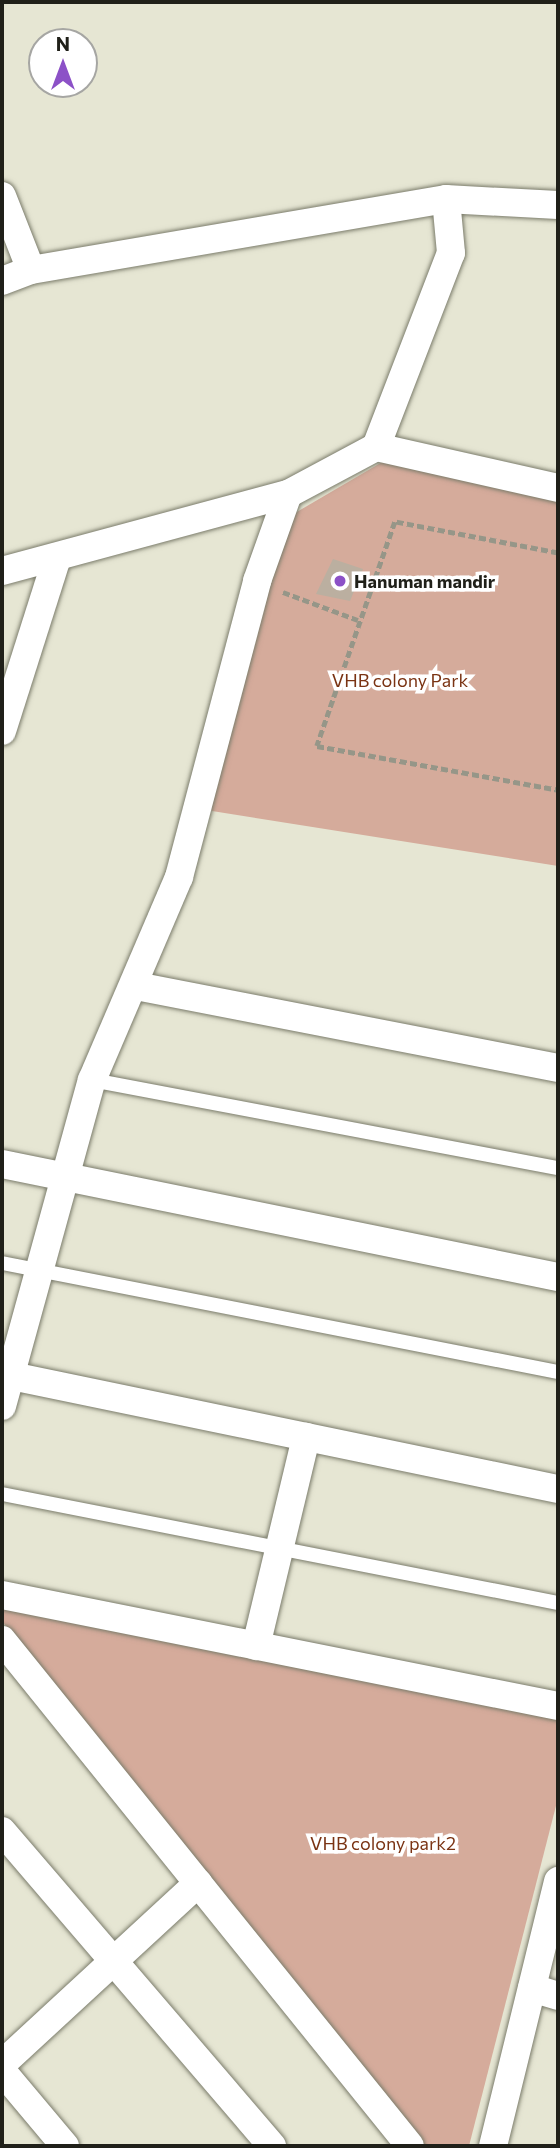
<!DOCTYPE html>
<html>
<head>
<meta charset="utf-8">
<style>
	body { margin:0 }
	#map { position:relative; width:560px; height:2148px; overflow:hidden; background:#e6e6d3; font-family:Commissioner,sans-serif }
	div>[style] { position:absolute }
	.green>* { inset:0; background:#d5ab9b }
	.building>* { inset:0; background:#bbafa0 }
	.path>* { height:4.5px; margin-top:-2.25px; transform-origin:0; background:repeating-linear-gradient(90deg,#969688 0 7px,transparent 0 10.5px) }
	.roads { filter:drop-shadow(0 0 2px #7b7c6b) drop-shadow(0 0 2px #7b7c6b) }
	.service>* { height:14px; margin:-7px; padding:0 7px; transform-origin:7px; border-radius:7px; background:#fff }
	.minor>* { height:28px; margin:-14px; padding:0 14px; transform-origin:14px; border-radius:14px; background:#fff }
	.dots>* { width:19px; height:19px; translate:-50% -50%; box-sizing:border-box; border:4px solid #fff; border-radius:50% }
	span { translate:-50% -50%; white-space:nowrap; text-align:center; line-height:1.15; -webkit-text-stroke:7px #fff; paint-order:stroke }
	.poi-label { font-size:18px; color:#202019; font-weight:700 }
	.left { translate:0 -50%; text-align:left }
	.park-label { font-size:18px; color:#7a3313 }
	.frame { position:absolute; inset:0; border:4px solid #202019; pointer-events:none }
	.north { position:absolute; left:28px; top:28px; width:70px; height:70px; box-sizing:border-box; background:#fff; border:2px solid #a6a6a3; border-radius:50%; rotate:0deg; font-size:19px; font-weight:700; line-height:28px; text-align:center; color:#202019 }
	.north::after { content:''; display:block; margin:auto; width:24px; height:32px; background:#8c51c7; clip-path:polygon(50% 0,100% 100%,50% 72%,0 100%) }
</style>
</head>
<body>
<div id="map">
	<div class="green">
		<i style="clip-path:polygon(401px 451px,558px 480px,558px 866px,212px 811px,202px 791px,278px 523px)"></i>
		<i style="clip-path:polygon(2px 1604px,558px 1719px,558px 1798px,469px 2146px,424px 2146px,2px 1621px)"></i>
	</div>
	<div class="building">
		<i style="clip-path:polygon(333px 559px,363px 569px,350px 601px,316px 594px)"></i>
	</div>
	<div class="path">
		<i style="left:558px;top:553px;width:166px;rotate:-169.2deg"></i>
		<i style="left:395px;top:522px;width:237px;rotate:109.2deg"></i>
		<i style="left:317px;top:746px;width:245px;rotate:10.3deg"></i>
		<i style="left:283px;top:592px;width:80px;rotate:20.5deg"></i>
	</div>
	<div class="roads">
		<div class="service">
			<i style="left:92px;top:1080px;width:474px;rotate:10.7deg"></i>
			<i style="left:2px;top:1263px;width:567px;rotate:11.09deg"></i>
			<i style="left:2px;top:1494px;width:567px;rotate:11.09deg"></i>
		</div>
		<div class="minor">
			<i style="left:2px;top:196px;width:79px;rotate:68.6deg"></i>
			<i style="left:2px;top:281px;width:31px;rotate:-21deg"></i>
			<i style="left:31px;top:270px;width:421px;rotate:-9.7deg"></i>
			<i style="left:446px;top:199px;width:112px;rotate:3.1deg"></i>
			<i style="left:376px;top:447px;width:187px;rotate:12.7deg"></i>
			<i style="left:2px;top:571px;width:296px;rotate:-15.1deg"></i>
			<i style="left:2px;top:731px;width:182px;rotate:-72.4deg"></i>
			<i style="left:136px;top:986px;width:430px;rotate:11deg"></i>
			<i style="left:2px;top:1164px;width:567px;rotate:11.49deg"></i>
			<i style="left:2px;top:1374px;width:568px;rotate:11.69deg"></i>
			<i style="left:2px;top:1406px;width:338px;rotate:-74.6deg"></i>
			<i style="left:92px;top:1080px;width:221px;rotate:-66.8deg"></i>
			<i style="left:179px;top:877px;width:306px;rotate:-75.2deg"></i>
			<i style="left:257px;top:581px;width:92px;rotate:-70.4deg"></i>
			<i style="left:288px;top:494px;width:100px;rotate:-28.1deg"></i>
			<i style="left:376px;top:447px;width:208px;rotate:-68.9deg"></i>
			<i style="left:451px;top:253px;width:54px;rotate:-95.3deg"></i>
			<i style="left:2px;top:1595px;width:567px;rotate:11.29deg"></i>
			<i style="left:2px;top:1640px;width:650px;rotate:51.12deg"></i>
			<i style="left:256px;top:1646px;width:215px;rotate:-76.5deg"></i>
			<i style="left:2px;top:1831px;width:415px;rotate:49.4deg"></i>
			<i style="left:532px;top:1988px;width:27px;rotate:17deg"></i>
			<i style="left:2px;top:2064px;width:267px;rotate:-42.7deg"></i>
			<i style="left:2px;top:2071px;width:98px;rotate:50deg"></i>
			<i style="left:493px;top:2146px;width:273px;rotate:-76.2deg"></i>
		</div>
	</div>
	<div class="dots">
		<i style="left:340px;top:581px;background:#8c51c7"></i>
	</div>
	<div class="poi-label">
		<span class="left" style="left:354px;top:581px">Hanuman mandir</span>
	</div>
	<div class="park-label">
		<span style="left:400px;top:680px">VHB colony Park</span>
		<span style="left:383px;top:1843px">VHB colony park2</span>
	</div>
	<div class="frame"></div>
	<div class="north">N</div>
</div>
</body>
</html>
